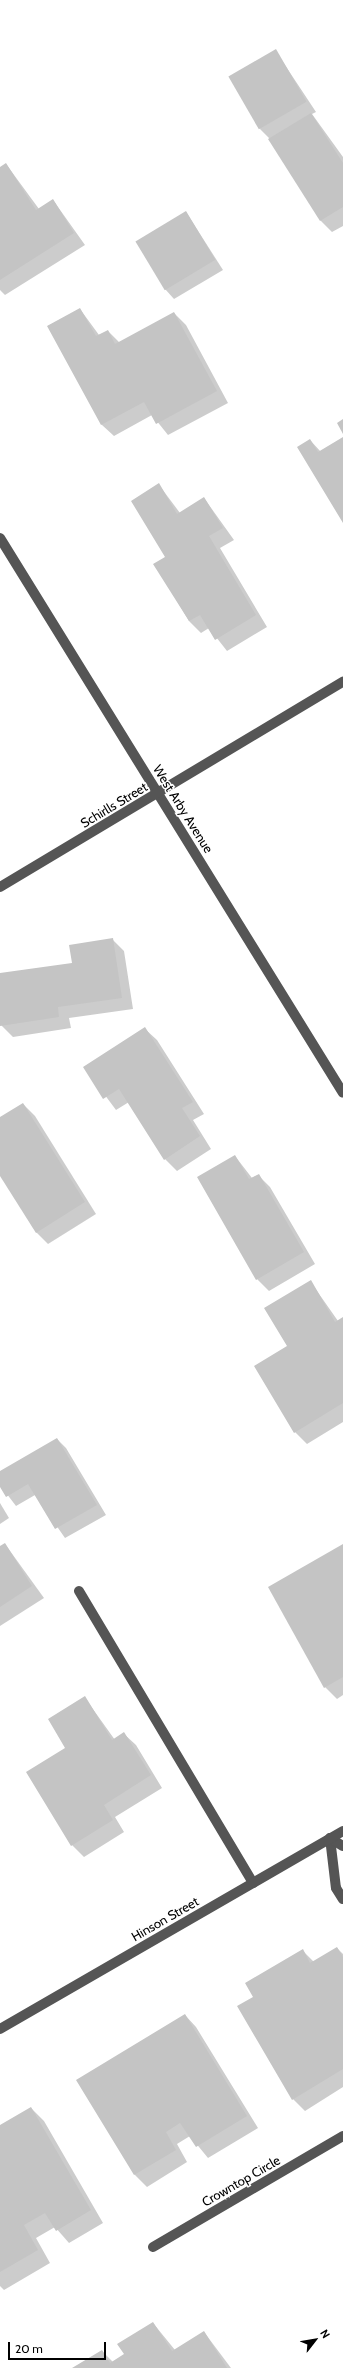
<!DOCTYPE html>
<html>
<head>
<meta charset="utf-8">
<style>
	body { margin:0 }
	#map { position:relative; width:343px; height:2368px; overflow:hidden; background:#fff; font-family:Cabin,sans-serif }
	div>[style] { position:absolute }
	.shadow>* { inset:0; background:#0003 }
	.building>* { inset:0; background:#c4c4c4; transform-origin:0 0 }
	.minor>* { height:10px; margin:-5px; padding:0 5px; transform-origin:5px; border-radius:5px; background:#555 }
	span { translate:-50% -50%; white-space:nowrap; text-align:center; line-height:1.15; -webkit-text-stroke:3px #fff; paint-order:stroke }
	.street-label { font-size:13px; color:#000 }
	.north { position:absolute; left:295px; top:2320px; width:40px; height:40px; -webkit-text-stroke:3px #fff; paint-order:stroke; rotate:59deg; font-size:11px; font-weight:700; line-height:16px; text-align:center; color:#000 }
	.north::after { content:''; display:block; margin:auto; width:14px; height:18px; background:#000; clip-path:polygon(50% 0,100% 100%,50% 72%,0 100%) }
	.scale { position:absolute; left:8px; top:2342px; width:98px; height:18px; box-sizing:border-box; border:2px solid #000; border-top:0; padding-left:5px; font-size:12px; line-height:14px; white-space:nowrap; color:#000; -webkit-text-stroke:3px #fff; paint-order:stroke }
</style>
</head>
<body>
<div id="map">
	<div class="shadow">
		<i style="clip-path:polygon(275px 50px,316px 112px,312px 114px,343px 157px,343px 226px,332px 232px,321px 221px,270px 139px,260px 129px)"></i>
		<i style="clip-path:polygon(6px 164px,39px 209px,53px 200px,85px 245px,5px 295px,0 290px,0 168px)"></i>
		<i style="clip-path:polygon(186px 212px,223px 270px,174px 299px,165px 289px)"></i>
		<i style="clip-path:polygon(80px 309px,99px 335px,108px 331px,120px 343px,174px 313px,186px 325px,228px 403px,168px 435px,152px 415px,114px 436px,102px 425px,48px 326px)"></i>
		<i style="clip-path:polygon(343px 438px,343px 521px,310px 440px,321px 452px)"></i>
		<i style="clip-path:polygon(159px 485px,180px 513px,204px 498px,234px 540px,220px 548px,267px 627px,227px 651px,209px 628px,201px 633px,189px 621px,155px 564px,166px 557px)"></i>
		<i style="clip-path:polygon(113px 940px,124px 951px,133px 1009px,69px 1018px,71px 1028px,13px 1037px,1px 1025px,0 974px,73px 964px)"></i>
		<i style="clip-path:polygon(145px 1029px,157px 1040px,204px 1114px,193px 1120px,211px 1149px,177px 1171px,165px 1159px,129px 1102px,116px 1110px,84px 1067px)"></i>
		<i style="clip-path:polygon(23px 1104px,35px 1116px,96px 1214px,48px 1244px,36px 1232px,0 1174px,0 1118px)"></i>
		<i style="clip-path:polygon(235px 1156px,252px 1178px,258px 1175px,270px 1187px,315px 1264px,269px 1291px,257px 1279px)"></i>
		<i style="clip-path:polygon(310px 1281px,338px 1321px,343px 1318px,343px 1422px,307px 1444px,295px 1432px,289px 1347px)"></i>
		<i style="clip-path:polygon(57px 1439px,66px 1448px,106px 1515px,65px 1538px,35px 1495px,16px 1506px,0 1485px,0 1472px)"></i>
		<i style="clip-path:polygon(0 1503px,9px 1518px,0 1524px)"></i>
		<i style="clip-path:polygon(5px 1544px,44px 1598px,0 1626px,0 1547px)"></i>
		<i style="clip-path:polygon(343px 1546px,343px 1695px,337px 1699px,325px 1687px)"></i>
		<i style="clip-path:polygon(85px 1698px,115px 1740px,124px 1734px,136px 1745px,162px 1788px,115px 1817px,124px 1832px,84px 1857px,72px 1845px,67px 1749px)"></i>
		<i style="clip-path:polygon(337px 1948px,343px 1954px,343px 2087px,305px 2111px,293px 2099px,255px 1997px,303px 1951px,314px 1962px)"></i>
		<i style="clip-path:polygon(185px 2015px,196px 2027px,258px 2128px,208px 2158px,190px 2136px,177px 2144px,187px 2162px,147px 2187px,135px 2175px,78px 2080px)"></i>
		<i style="clip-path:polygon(31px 2108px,44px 2121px,103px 2223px,69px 2243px,55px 2227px,36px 2238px,50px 2263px,4px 2290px,0 2286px,0 2126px)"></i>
		<i style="clip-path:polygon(153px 2323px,175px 2350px,204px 2332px,231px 2368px,74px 2368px,102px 2351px,113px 2362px,125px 2355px)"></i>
	</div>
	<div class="building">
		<i style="left:276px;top:49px;width:61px;height:55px;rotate:60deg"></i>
		<i style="clip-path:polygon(311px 113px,343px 163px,343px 207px,320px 221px,268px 139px)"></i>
		<i style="clip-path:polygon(6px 163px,36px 210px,53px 199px,74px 233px,0 280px,0 167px)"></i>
		<i style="left:186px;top:211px;width:57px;height:59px;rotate:59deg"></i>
		<i style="clip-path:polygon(80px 308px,96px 336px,108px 330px,115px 344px,174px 312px,217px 391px,156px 424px,144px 402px,101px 425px,47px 326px)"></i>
		<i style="clip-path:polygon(343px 419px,343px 434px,337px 423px)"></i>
		<i style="clip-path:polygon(343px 437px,343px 523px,297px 447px,310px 439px,318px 452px)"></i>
		<i style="clip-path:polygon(159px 483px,177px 514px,204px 497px,223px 528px,209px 536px,256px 615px,215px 640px,200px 615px,189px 621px,153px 564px,165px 557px,131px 501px)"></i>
		<i style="clip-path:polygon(113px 938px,122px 998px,58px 1007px,59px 1017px,0 1026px,0 973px,72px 963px,69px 945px)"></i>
		<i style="clip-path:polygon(145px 1027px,193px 1102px,182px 1108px,200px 1136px,164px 1160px,119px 1089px,103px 1099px,83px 1067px)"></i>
		<i style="clip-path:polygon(23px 1103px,85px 1202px,36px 1233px,0 1176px,0 1117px)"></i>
		<i style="clip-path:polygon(235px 1155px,249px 1179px,259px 1174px,304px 1252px,256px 1280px,197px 1177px)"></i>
		<i style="clip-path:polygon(311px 1280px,335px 1322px,343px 1317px,343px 1403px,294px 1433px,254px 1366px,287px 1346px,264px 1308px)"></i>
		<i style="clip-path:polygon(57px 1438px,97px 1505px,55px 1529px,28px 1484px,6px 1497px,0 1487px,0 1471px)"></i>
		<i style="clip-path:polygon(5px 1543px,32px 1586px,0 1607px,0 1546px)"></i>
		<i style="clip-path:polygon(343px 1544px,343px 1677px,324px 1688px,268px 1587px)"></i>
		<i style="clip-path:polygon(85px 1696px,112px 1740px,124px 1732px,151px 1775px,104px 1805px,113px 1820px,71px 1846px,26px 1772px,65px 1748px,48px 1719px)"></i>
		<i style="clip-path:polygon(337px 1947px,343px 1957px,343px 2069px,292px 2100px,237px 2006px,253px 1997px,245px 1983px,303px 1949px,310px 1963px)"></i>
		<i style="clip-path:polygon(185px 2014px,247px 2116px,196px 2147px,180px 2123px,166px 2132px,176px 2150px,134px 2175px,76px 2080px)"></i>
		<i style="clip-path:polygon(31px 2107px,91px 2210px,56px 2231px,45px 2213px,24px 2225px,38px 2250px,0 2272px,0 2125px)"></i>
		<i style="clip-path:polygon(153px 2322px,172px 2351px,204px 2331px,227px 2368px,72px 2368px,102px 2350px,110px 2363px,124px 2354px,117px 2344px)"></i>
	</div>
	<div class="minor">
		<i style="left:0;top:538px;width:652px;rotate:58.28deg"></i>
		<i style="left:0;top:887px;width:400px;rotate:-30.9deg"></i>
		<i style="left:79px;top:1591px;width:340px;rotate:59.2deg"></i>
		<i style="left:330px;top:1838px;width:50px;rotate:83.2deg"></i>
		<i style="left:336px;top:1888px;width:13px;rotate:58deg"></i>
		<i style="left:330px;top:1838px;width:15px;rotate:32deg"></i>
		<i style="left:0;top:2029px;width:396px;rotate:-30deg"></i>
		<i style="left:153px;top:2247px;width:220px;rotate:-30.3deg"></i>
	</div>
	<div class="street-label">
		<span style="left:114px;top:805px;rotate:-31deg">Schirlls Street</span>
		<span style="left:183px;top:809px;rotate:58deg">West Arby Avenue</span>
		<span style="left:165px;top:1919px;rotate:-30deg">Hinson Street</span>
		<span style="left:241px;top:2181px;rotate:-30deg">Crowntop Circle</span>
	</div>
	<div class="north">N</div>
	<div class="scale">20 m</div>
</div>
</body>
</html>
